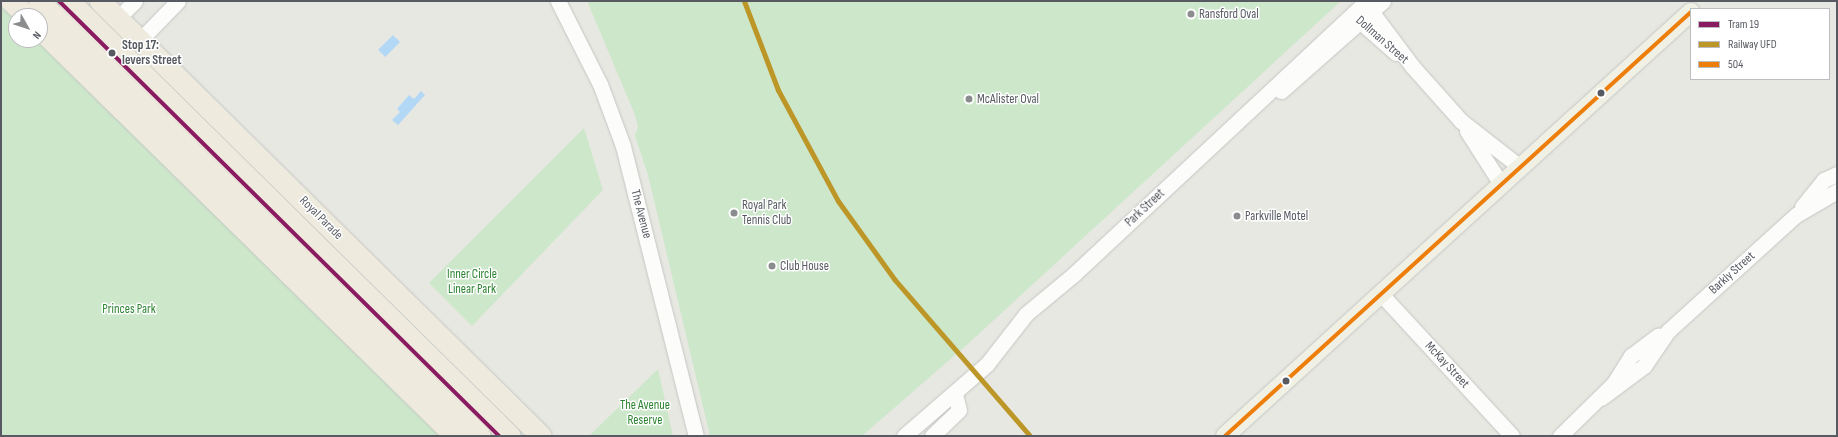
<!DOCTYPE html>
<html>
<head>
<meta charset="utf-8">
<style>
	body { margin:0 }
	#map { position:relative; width:1838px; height:437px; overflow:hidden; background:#e8e8e2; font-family:"Sofia Sans Condensed",sans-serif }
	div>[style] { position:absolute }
	.green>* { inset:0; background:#cde7cb }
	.water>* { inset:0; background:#b2d8f6; transform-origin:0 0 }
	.roads { filter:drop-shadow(0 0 1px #c4c6c4) drop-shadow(0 0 1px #c4c6c4) }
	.minor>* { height:15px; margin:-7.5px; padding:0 7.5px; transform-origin:7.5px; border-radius:7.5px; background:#fcfcfb }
	.major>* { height:18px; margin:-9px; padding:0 9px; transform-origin:9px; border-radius:9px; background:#f1f0e5 }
	.highway>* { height:21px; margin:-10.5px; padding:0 10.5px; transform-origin:10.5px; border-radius:10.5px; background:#eeebde }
	.bus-1>* { height:4px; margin:-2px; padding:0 2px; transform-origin:2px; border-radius:2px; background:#ee7e0a }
	.rail-1>* { height:5px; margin:-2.5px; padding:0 2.5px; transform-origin:2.5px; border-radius:2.5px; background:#bc9627 }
	.tram-1>* { height:4px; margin:-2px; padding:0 2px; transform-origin:2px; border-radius:2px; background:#8a1b61 }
	.dots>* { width:11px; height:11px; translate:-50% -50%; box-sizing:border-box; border:2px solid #fff; border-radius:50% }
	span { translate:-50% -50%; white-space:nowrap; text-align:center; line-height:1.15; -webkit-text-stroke:3px #fff; paint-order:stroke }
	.poi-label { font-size:13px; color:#575b61 }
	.left { translate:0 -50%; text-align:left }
	.street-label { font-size:13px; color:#575b61 }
	.stop-label { font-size:13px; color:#575b61; font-weight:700 }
	.park-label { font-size:13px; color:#2d8432 }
	.frame { position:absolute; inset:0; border:2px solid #575b61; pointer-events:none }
	.legend { position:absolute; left:1690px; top:8px; width:140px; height:72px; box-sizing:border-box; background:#fff; border:1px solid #bcbdc0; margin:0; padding:5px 7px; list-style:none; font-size:12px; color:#575b61 }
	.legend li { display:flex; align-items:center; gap:8px; height:20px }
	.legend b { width:20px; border:1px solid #bcbdc0 }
	.north { position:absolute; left:8px; top:8px; width:40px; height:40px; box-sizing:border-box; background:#fff; border:1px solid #bcbdc0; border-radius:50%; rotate:129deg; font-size:11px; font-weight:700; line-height:16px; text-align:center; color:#575b61 }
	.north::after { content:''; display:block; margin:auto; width:14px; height:18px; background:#8a8c8e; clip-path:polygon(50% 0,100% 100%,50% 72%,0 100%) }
</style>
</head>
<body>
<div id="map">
	<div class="green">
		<i style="clip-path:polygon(587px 1px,1341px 1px,970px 342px,862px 436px,710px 436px,648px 175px,635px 136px,638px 127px,635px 115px)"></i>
		<i style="clip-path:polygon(1px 5px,16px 20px,16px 40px,37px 40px,440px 436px,1px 436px)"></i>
		<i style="clip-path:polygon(584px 128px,603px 190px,472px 326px,429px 283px)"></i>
		<i style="clip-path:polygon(658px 369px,673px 436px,589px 436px)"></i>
	</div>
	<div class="water">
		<i style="left:393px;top:35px;width:10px;height:21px;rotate:45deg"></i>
		<i style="clip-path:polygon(421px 91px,425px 95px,398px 125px,392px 120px,400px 112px,397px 109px,409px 95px,414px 99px)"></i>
	</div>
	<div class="roads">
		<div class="minor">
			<i style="left:558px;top:1px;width:93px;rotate:63.2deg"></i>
			<i style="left:600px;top:84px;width:66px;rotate:69.6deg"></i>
			<i style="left:623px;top:146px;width:299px;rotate:75.9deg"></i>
			<i style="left:1365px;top:3px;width:79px;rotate:53.3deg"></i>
			<i style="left:1412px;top:66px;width:74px;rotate:48.3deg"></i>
			<i style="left:1461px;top:121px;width:75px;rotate:37.9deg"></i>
			<i style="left:1354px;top:16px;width:56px;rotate:41.4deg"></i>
			<i style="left:118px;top:18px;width:24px;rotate:-45deg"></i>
			<i style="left:140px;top:40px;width:54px;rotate:-45.7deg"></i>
			<i style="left:1281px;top:91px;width:136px;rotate:-41.4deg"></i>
			<i style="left:1467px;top:131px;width:63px;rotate:57.3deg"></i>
			<i style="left:1802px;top:207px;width:35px;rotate:-51deg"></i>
			<i style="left:1824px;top:180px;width:14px;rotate:-25deg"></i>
			<i style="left:1381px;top:294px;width:193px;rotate:47.3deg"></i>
			<i style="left:1601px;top:398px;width:54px;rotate:-36.7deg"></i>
			<i style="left:1644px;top:366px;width:42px;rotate:-55.6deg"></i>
			<i style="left:1668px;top:331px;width:173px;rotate:-42.2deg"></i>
			<i style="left:1796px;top:215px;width:48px;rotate:-30.3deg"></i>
			<i style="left:904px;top:436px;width:110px;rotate:-40.9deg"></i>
			<i style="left:987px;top:364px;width:63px;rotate:-52deg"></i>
			<i style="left:1026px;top:314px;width:61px;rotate:-39.7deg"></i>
			<i style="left:1073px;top:275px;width:402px;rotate:-43deg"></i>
			<i style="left:932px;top:436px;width:37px;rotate:-44deg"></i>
			<i style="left:959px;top:410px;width:16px;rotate:-104deg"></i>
			<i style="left:1560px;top:436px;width:76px;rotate:-44.5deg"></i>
			<i style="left:1614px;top:383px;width:32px;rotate:-58deg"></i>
			<i style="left:1631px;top:356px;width:34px;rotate:-37deg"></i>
		</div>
		<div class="major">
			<i style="left:1225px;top:436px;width:630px;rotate:-42.3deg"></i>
		</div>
		<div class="highway">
			<i style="left:11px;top:1px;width:22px;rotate:43deg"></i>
			<i style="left:39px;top:1px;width:619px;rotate:44.61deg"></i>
			<i style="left:69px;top:1px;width:619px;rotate:44.61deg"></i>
			<i style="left:100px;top:1px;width:619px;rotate:44.61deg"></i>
			<i style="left:40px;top:29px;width:581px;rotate:44.44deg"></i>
		</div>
	</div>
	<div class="bus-1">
		<i style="left:1225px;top:436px;width:630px;rotate:-42.3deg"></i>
	</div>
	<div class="rail-1">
		<i style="left:744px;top:1px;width:95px;rotate:69.1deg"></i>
		<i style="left:778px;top:90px;width:126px;rotate:61.6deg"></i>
		<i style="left:838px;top:201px;width:97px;rotate:54.2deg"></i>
		<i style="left:895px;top:280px;width:206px;rotate:49.1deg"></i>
	</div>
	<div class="tram-1">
		<i style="left:59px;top:1px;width:619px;rotate:44.67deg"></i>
	</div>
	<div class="dots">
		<i style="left:1191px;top:14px;background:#8a8c8e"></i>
		<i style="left:112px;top:53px;background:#575b61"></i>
		<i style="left:1601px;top:93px;background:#575b61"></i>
		<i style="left:969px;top:99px;background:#8a8c8e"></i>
		<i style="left:734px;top:213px;background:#8a8c8e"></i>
		<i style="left:1237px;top:216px;background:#8a8c8e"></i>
		<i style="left:772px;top:266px;background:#8a8c8e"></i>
		<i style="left:1286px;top:381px;background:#575b61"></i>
	</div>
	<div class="poi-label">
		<span class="left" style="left:1199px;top:14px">Ransford Oval</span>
		<span class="left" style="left:977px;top:99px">McAlister Oval</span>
		<span class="left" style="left:742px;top:213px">Royal Park<br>Tennis Club</span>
		<span class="left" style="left:1245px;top:216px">Parkville Motel</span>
		<span class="left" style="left:780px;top:266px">Club House</span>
	</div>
	<div class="street-label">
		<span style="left:1382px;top:40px;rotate:41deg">Dollman Street</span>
		<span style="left:1145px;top:208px;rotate:-43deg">Park Street</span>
		<span style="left:641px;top:214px;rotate:75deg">The Avenue</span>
		<span style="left:321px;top:218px;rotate:45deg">Royal Parade</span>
		<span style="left:1732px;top:273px;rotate:-42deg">Barkly Street</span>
		<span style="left:1447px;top:365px;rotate:47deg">McKay Street</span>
	</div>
	<div class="stop-label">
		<span class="left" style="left:122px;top:53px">Stop 17:<br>Ievers Street</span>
	</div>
	<div class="park-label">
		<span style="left:472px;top:282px">Inner Circle<br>Linear Park</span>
		<span style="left:129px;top:309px">Princes Park</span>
		<span style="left:645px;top:413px">The Avenue<br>Reserve</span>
	</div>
	<div class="frame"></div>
	<ul class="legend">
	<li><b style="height:5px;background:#8a1b61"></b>Tram 19</li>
	<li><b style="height:5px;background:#bc9627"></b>Railway UFD</li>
	<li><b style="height:5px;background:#ee7e0a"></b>504</li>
	</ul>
	<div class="north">N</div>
</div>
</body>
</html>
